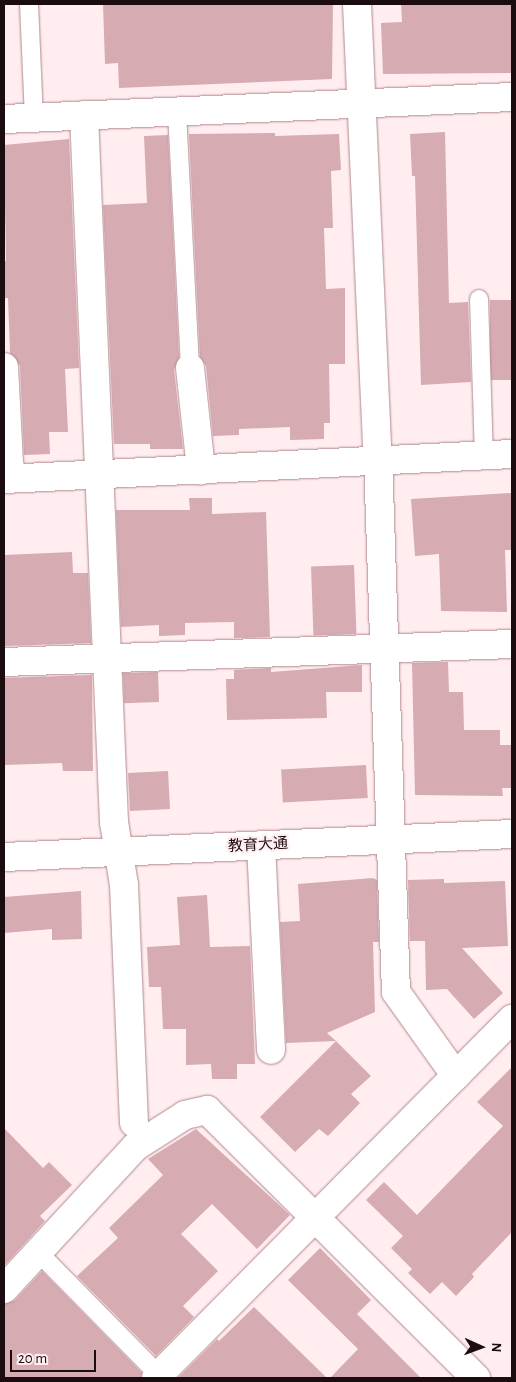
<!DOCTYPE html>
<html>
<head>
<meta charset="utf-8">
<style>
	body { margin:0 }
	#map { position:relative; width:516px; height:1382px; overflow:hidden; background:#ffedef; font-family:"Alegreya Sans","Noto Sans JP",sans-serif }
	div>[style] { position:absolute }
	.building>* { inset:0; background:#d6abb2; transform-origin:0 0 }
	.roads { filter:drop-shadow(0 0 1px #b0888e) drop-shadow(0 0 1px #b0888e) }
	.service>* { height:18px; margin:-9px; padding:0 9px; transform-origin:9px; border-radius:9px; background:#fff }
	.minor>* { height:28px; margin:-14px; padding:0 14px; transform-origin:14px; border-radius:14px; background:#fff }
	.tertiary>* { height:28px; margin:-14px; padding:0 14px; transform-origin:14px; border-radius:14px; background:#fff }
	span { translate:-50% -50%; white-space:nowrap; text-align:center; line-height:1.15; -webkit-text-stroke:4px #ffedef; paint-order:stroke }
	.street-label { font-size:15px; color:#1b0d0f }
	.frame { position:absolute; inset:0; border:5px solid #1b0d0f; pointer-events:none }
	.north { position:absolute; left:456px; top:1322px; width:50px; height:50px; -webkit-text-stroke:4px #ffedef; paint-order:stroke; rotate:92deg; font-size:14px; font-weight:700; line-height:20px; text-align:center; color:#1b0d0f }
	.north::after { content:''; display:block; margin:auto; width:18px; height:22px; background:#1b0d0f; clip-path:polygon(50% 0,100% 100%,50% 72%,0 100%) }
	.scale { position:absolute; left:10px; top:1350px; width:86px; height:22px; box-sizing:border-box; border:2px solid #1b0d0f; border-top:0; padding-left:6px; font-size:15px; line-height:18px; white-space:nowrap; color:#1b0d0f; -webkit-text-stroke:4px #ffedef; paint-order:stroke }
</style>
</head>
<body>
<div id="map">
	<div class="building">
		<i style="clip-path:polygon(103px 4px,333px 4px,332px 79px,119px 88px,118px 63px,105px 64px)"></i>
		<i style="clip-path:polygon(401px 4px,512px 4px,512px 73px,383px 74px,381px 23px,402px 22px)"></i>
		<i style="clip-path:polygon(445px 132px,449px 303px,468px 302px,471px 382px,421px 385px,415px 176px,412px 176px,410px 134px)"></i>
		<i style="clip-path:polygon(275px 133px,275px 136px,339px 134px,341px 170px,331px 171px,333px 228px,324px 228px,326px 289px,345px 288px,345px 364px,329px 364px,330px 423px,324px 423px,324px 439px,290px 440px,290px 427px,239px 429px,239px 435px,213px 436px,206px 366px,200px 357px,189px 134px)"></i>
		<i style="clip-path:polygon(168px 135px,179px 358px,174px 370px,183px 449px,150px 449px,150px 444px,114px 444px,103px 205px,147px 203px,144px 136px)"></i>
		<i style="clip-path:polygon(69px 139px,79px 368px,65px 369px,68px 432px,49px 432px,50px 454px,24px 455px,20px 366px,10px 353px,8px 298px,4px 298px,4px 261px,6px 261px,4px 145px)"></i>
		<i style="left:512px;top:300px;width:80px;height:22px;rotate:90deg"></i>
		<i style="clip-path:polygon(511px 493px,512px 550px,505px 550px,507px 612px,441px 611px,439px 554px,415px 556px,411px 499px)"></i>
		<i style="clip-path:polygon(189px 498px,212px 498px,212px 514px,266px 512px,270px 637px,234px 638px,234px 622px,185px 623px,185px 635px,159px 636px,159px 625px,121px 627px,116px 510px,190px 510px)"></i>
		<i style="clip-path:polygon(72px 552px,73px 573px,88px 573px,91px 643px,4px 646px,4px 555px)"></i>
		<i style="left:354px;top:565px;width:69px;height:43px;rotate:88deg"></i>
		<i style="clip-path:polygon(448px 662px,449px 692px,463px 692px,464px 730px,500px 730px,500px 745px,512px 745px,512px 788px,502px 788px,503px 796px,415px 795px,412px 663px)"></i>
		<i style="clip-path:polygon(362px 665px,362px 692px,326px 692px,327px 718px,227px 720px,226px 679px,234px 679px,234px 670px,271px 668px,271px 672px)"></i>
		<i style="left:158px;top:672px;width:30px;height:35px;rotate:88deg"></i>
		<i style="clip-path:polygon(92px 675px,93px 771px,63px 771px,62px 763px,4px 765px,4px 678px)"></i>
		<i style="left:366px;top:765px;width:33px;height:85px;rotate:87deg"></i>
		<i style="left:168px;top:771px;width:38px;height:40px;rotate:87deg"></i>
		<i style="clip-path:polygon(373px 878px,377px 880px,379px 942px,373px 942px,375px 1012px,327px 1033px,336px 1041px,286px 1043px,280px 922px,300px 921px,298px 884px)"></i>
		<i style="clip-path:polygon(444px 879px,444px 883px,505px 881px,508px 946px,462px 948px,503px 993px,474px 1019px,447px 989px,426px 990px,425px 941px,410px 941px,408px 880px)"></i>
		<i style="clip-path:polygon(81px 891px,82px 939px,52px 940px,52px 929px,4px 933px,4px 897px)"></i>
		<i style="clip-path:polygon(207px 895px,210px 947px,250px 946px,255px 1064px,237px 1064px,237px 1079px,212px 1079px,211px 1064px,186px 1065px,186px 1029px,163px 1029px,161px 987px,149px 987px,147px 947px,180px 945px,177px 897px)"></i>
		<i style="clip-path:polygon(336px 1041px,371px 1076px,351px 1094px,360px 1103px,328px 1136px,319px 1129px,295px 1152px,260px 1117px)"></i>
		<i style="clip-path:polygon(512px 1067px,512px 1232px,472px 1274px,474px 1277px,456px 1296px,442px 1282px,430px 1294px,408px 1273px,412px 1269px,391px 1248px,403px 1236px,366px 1200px,384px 1182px,417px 1215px,503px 1126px,477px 1102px)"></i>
		<i style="clip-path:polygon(4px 1128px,43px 1168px,49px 1162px,72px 1185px,40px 1216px,45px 1221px,4px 1266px)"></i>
		<i style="clip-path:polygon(196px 1129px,290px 1215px,257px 1249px,212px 1204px,181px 1234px,218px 1271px,183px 1306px,194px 1317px,156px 1356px,77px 1276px,118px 1238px,109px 1228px,163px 1175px,148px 1159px)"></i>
		<i style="clip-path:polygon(320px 1248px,371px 1300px,357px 1314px,421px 1378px,330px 1378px,358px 1349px,288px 1280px)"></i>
		<i style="clip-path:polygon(42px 1271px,142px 1373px,141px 1378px,4px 1378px,4px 1304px,15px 1300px)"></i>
		<i style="clip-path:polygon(254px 1307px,327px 1378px,178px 1378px,217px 1339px,219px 1341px)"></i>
	</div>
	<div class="roads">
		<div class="service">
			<i style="left:29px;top:4px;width:113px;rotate:87.5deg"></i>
			<i style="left:177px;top:111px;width:257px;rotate:87.1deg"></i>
			<i style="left:479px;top:299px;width:156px;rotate:88.2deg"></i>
			<i style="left:39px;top:1253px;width:171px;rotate:45.5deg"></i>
		</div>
		<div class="minor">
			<i style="left:357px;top:4px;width:455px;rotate:87.4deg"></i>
			<i style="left:378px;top:459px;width:533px;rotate:88.07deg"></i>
			<i style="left:396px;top:992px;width:103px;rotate:54.5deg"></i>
			<i style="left:84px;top:115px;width:708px;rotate:87.57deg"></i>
			<i style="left:114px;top:822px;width:64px;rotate:81deg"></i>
			<i style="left:124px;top:885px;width:238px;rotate:87.6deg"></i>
			<i style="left:4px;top:119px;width:508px;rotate:-2.48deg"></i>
			<i style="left:4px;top:367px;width:96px;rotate:87deg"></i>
			<i style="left:9px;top:463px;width:16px;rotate:76deg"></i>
			<i style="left:190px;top:368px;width:103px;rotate:83.8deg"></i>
			<i style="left:4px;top:479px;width:509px;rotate:-2.82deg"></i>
			<i style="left:4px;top:662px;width:508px;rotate:-2.03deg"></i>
			<i style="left:261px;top:845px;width:205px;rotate:87.2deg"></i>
			<i style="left:4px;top:1289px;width:193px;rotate:-47.3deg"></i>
			<i style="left:135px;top:1147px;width:59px;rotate:-32.6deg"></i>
			<i style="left:185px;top:1115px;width:23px;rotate:-13deg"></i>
			<i style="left:207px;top:1110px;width:380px;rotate:44.9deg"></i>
			<i style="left:156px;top:1378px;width:506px;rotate:-45.24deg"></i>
		</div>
		<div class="tertiary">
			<i style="left:4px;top:857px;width:509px;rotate:-2.59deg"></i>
		</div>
	</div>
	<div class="street-label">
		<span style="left:258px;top:845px;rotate:-3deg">教育大通</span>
	</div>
	<div class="frame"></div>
	<div class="north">N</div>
	<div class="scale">20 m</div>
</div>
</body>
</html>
